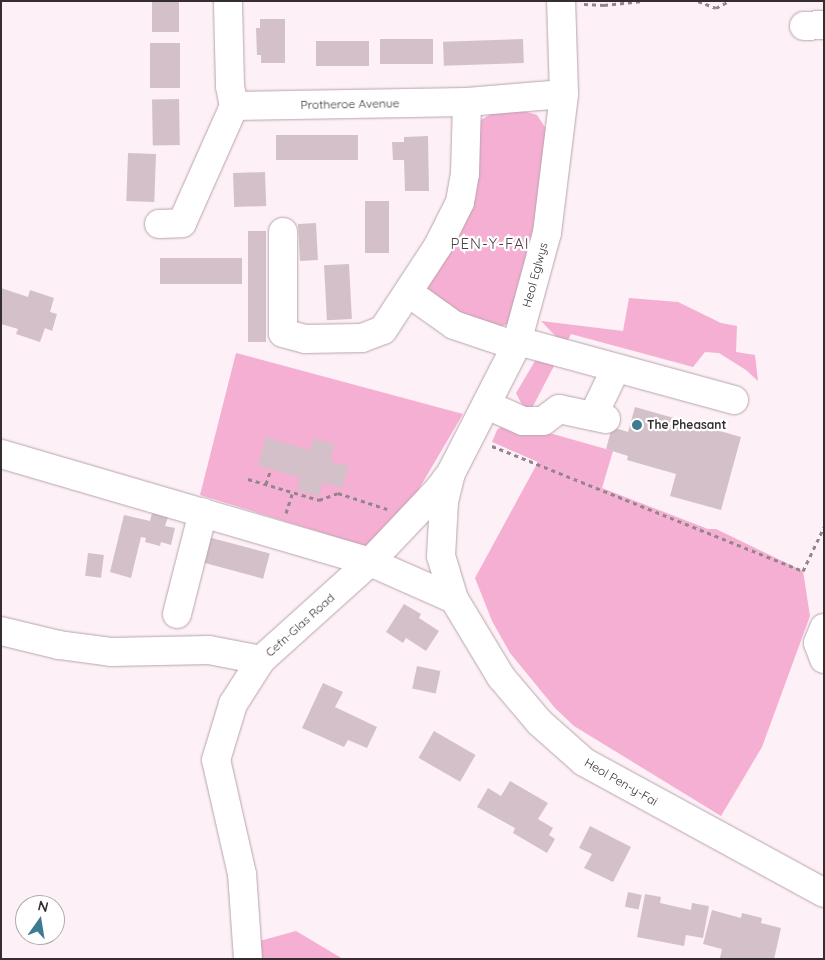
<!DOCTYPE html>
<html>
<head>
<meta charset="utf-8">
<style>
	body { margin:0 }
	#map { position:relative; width:825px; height:960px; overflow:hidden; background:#fdf0f6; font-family:Quicksand,sans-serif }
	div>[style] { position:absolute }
	.green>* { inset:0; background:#f5afd2 }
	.building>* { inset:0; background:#d4c0c9; transform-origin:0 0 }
	.path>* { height:3px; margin-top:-1.5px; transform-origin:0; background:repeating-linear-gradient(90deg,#90868b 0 4px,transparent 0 8px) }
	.roads { filter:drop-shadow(0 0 1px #b8a4ad) drop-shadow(0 0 1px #b8a4ad) }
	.minor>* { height:28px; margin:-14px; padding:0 14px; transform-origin:14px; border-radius:14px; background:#fff }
	.dots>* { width:14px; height:14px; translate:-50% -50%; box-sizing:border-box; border:2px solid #fff; border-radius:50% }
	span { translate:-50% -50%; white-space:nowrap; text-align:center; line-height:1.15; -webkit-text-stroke:4.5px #fff; paint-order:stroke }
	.street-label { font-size:12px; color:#352d31 }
	.poi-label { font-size:12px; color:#352d31; font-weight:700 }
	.left { translate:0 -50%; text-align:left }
	.quarter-label { font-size:15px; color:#4f3e46; letter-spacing:1px }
	.frame { position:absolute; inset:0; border:2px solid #352d31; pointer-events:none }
	.north { position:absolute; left:15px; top:895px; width:50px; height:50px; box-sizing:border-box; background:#fff; border:1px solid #aeabad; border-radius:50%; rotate:13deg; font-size:14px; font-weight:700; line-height:20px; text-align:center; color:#352d31 }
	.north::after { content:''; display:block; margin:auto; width:18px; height:22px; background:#3e7b92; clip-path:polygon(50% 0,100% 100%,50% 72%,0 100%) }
</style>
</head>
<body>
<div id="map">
	<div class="green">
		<i style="clip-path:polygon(496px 111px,524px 111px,537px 115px,550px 135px,537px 231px,510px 323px,496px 329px,488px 329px,430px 296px,428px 288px,429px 281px,476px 197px,475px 131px,481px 120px)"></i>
		<i style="clip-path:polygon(629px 298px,678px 302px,721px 323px,737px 326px,736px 352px,755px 355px,758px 381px,746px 370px,719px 353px,705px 352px,693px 367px,571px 334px,565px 346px,541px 321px,623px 331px)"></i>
		<i style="clip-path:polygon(236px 353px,463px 414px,406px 511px,372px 548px,200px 495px)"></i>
		<i style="clip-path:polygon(545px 360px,556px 362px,530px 412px,521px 403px,516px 393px,535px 361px)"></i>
		<i style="clip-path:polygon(502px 426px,534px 434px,553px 434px,613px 451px,602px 488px,708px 529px,716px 529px,803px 571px,810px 616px,762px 747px,721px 816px,574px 726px,555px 708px,510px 653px,492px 621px,475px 578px,538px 462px,492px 442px,497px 430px)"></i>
		<i style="clip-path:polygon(296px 931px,343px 959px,253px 959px,252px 943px)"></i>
	</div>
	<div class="building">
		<i style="left:152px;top:1px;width:27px;height:31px"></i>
		<i style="clip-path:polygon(260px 19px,285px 19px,285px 63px,261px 63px,261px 55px,257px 55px,256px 28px,260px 28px)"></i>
		<i style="left:433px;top:39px;width:25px;height:53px;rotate:90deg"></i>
		<i style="left:523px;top:39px;width:24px;height:80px;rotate:88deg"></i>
		<i style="left:369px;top:41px;width:25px;height:53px;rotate:90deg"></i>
		<i style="left:150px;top:43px;width:30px;height:45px"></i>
		<i style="left:179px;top:99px;width:46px;height:27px;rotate:89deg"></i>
		<i style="left:276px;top:135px;width:82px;height:25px"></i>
		<i style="clip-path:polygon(428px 136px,429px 191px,405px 191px,404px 160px,393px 160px,392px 142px,404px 142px,404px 137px)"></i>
		<i style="left:128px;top:153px;width:28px;height:48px;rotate:2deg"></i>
		<i style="left:265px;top:172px;width:34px;height:32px;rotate:88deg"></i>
		<i style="left:365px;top:201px;width:24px;height:52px"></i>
		<i style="left:316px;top:223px;width:37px;height:18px;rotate:87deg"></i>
		<i style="left:248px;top:231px;width:18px;height:111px"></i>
		<i style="left:242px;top:258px;width:26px;height:82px;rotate:90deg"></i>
		<i style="left:349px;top:264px;width:55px;height:25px;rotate:87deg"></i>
		<i style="clip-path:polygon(1px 288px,28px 297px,30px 290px,54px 298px,50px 312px,57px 314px,52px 331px,45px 328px,40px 342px,16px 334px,18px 329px,1px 324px)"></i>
		<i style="clip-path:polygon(635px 407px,741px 437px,721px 510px,670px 496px,676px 474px,627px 460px,628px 456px,606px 449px,612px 427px,628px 432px)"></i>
		<i style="clip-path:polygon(266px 437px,310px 451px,314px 438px,335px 445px,330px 461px,349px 466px,342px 488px,323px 482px,318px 496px,297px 490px,301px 478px,258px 465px)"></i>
		<i style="clip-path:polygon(152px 513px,168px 517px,165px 526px,175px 528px,171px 545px,161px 542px,160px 546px,145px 542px,146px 538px,141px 537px,131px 578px,110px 572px,124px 515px,150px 521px)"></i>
		<i style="left:208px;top:537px;width:64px;height:26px;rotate:15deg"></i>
		<i style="left:88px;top:553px;width:16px;height:23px;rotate:7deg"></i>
		<i style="clip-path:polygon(404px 604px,421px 614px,419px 618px,439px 631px,426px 651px,406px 638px,403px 643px,386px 632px)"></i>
		<i style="left:417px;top:666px;width:24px;height:23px;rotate:12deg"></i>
		<i style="clip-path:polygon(323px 683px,343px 692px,335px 707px,377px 727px,367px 748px,348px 740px,344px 747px,302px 728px)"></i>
		<i style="left:434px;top:731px;width:48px;height:31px;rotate:30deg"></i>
		<i style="clip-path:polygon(510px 781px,548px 803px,538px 819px,553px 828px,549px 835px,555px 839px,547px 853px,513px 833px,515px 828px,477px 807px,488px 788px,501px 796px)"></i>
		<i style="clip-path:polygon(590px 826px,631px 847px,613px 882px,584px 868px,592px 854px,579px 848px)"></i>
		<i style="left:628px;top:892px;width:14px;height:15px;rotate:12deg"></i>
		<i style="clip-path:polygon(645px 894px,661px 897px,660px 903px,691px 910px,692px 903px,709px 906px,703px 938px,686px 935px,684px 946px,637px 937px)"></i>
		<i style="clip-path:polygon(712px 910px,741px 918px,742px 913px,762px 918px,761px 923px,781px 928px,774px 959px,720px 958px,722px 949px,703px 944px)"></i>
	</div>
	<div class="path">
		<i style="left:698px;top:1px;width:19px;rotate:21deg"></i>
		<i style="left:716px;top:8px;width:15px;rotate:-28deg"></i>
		<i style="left:584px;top:4px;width:20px;rotate:3deg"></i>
		<i style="left:604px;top:5px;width:39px;rotate:-6deg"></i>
		<i style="left:492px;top:446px;width:335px;rotate:21.9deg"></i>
		<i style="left:803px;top:571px;width:49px;rotate:-64.5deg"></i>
		<i style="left:248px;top:479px;width:74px;rotate:16.5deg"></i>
		<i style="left:319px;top:500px;width:20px;rotate:-20deg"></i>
		<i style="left:338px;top:493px;width:52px;rotate:18.1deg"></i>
		<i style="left:266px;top:484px;width:16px;rotate:-72deg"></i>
		<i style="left:286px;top:513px;width:22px;rotate:-72deg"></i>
	</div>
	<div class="roads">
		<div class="minor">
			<i style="left:228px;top:4px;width:82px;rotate:88.6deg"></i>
			<i style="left:230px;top:86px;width:20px;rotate:79deg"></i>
			<i style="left:804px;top:26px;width:20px;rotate:-3deg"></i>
			<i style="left:159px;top:224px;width:23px;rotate:-2deg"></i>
			<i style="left:182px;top:223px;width:128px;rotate:-66deg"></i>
			<i style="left:234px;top:106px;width:233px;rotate:-1deg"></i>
			<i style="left:467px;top:102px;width:97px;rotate:-4.7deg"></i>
			<i style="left:283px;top:232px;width:101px;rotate:90deg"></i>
			<i style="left:283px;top:333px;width:23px;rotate:15deg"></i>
			<i style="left:305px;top:339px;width:57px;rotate:-1deg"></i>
			<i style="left:362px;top:338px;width:22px;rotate:-21deg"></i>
			<i style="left:383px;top:330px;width:100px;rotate:-56.8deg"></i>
			<i style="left:438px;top:246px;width:49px;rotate:-63.4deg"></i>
			<i style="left:460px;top:202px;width:28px;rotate:-80deg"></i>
			<i style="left:465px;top:174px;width:72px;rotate:-88.4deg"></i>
			<i style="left:409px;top:293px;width:55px;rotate:35.4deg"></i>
			<i style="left:454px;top:325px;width:65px;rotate:18.7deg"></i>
			<i style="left:518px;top:341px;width:224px;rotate:15.3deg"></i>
			<i style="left:487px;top:405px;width:39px;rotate:24deg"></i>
			<i style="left:523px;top:421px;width:20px"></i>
			<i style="left:543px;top:421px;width:20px;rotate:-37deg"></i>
			<i style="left:559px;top:409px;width:48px;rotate:12deg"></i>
			<i style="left:593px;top:416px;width:53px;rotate:-64.4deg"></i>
			<i style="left:1px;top:454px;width:384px;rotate:16.3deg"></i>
			<i style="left:370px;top:562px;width:92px;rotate:23.8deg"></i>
			<i style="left:450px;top:477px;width:25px;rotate:104deg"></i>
			<i style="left:444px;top:501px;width:55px;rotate:93.1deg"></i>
			<i style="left:441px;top:556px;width:45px;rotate:73.2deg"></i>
			<i style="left:454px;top:599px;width:91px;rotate:58.9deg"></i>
			<i style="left:501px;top:677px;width:59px;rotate:49.8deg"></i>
			<i style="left:539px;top:722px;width:60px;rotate:41.6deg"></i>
			<i style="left:584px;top:762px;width:273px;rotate:28.6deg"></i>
			<i style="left:177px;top:614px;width:105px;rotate:-75.7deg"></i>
			<i style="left:824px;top:628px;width:16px;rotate:112deg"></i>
			<i style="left:818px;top:643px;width:17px;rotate:69deg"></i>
			<i style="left:1px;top:631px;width:60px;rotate:13.6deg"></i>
			<i style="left:59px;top:645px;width:52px;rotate:7.7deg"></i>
			<i style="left:111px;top:652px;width:98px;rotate:-1.2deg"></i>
			<i style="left:209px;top:650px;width:53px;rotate:10.9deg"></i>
			<i style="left:248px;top:959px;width:85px;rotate:-94deg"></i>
			<i style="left:242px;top:874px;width:117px;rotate:-102.8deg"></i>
			<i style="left:216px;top:760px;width:59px;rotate:-73.1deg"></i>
			<i style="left:233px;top:704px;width:52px;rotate:-57.5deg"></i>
			<i style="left:261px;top:660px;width:147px;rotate:-42deg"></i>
			<i style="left:370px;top:562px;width:100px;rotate:-46.6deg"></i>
			<i style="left:439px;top:489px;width:20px;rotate:-53deg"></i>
			<i style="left:451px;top:473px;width:143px;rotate:-62.9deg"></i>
			<i style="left:516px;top:346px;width:117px;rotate:-74.7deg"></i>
			<i style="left:547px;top:233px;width:140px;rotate:-83deg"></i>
			<i style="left:564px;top:94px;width:93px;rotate:-91.8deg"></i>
		</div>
	</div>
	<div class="dots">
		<i style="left:637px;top:425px;background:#3e7b92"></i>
	</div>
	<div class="street-label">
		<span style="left:350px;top:104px;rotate:-1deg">Protheroe Avenue</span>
		<span style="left:535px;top:275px;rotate:-75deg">Heol Eglwys</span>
		<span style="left:300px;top:625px;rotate:-42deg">Cefn-Glas Road</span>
		<span style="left:621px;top:782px;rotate:30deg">Heol Pen-y-Fai</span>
	</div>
	<div class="poi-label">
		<span class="left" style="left:647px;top:425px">The Pheasant</span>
	</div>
	<div class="quarter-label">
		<span style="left:490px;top:244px">PEN-Y-FAI</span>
	</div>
	<div class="frame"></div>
	<div class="north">N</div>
</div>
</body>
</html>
